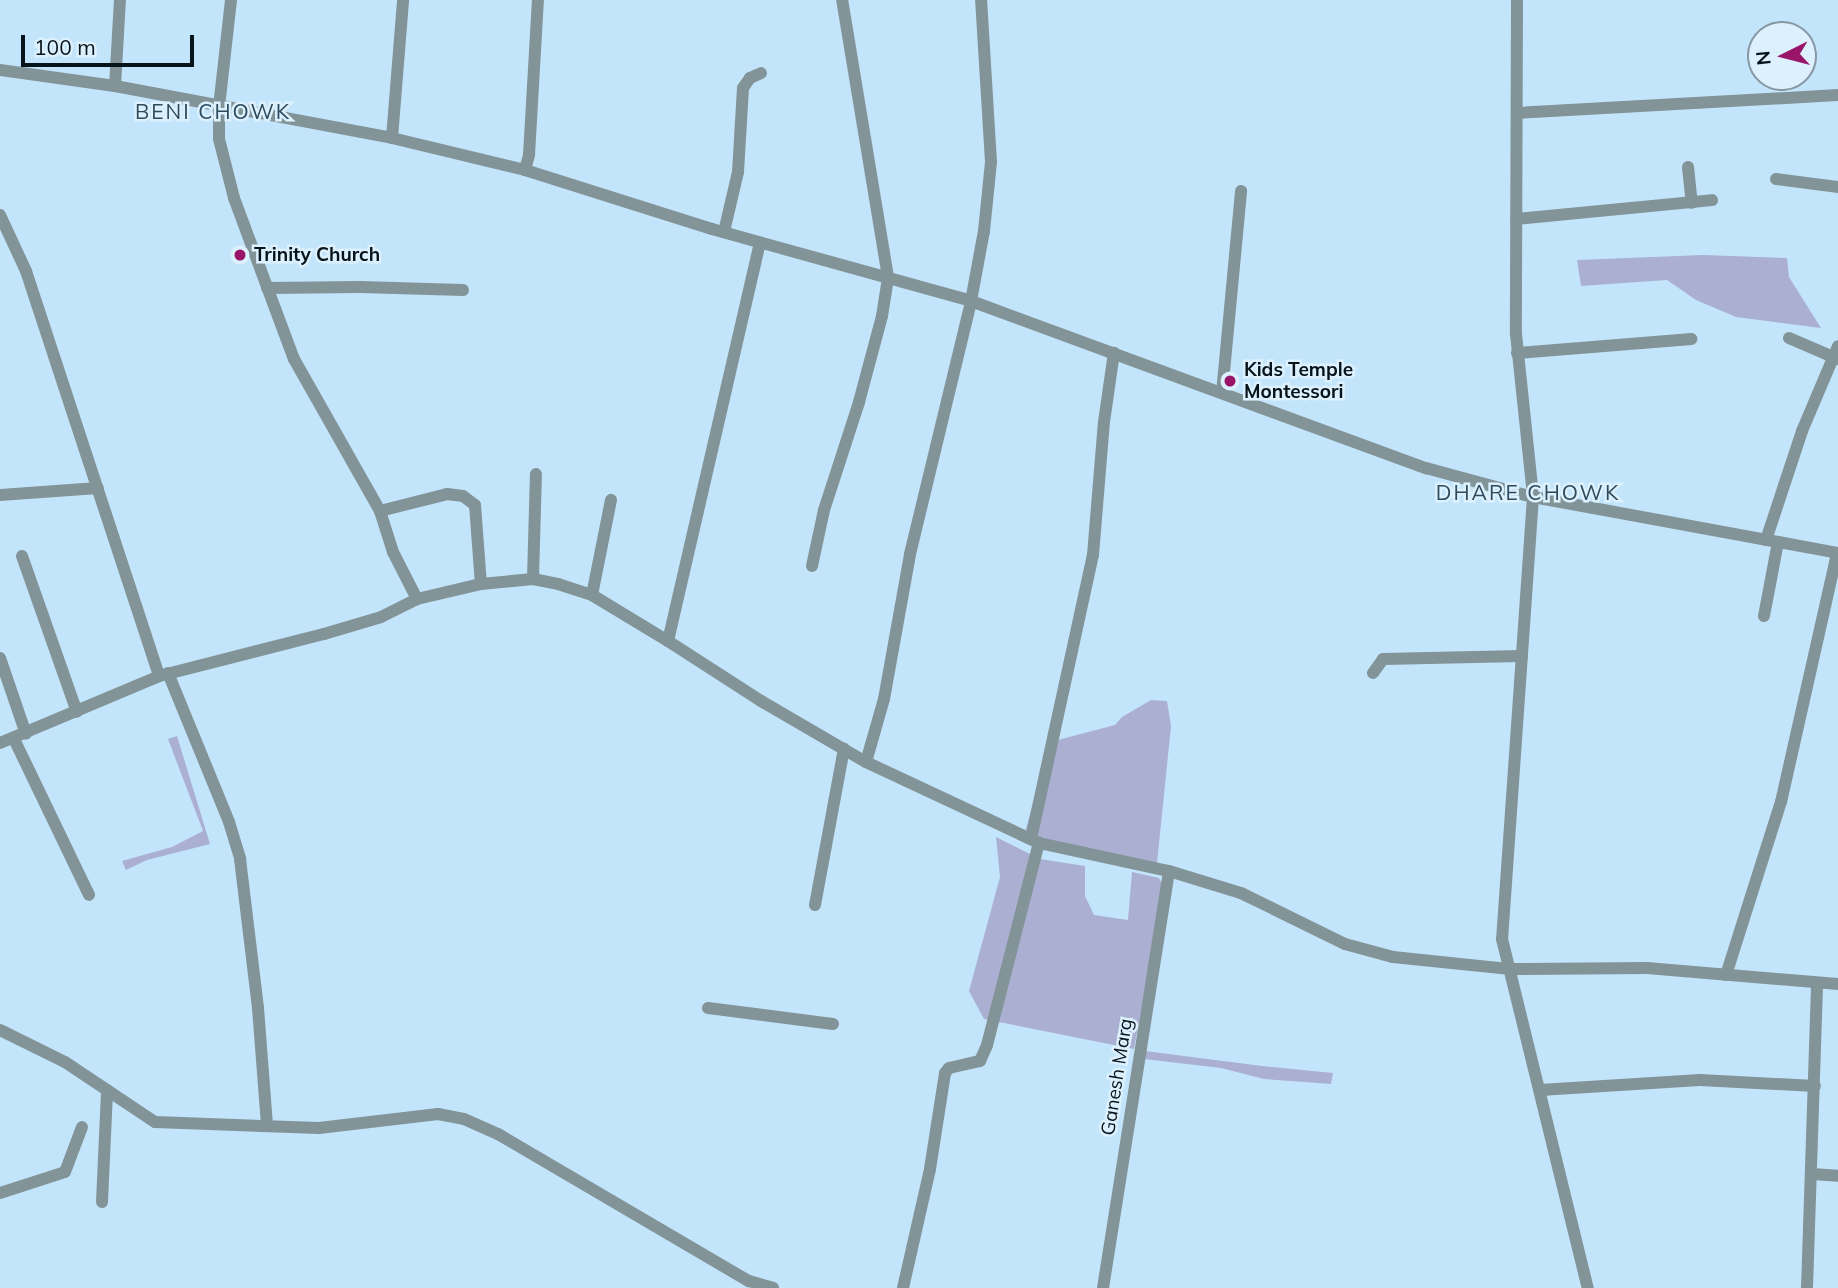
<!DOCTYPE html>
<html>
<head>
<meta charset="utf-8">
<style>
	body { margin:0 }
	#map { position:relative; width:1838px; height:1288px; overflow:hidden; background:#c3e5fb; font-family:Mulish,sans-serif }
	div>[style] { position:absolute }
	.green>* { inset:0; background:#abafd1 }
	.minor>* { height:12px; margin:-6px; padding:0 6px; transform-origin:6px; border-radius:6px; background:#839498 }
	.dots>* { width:19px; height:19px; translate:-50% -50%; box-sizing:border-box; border:4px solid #dcf0fd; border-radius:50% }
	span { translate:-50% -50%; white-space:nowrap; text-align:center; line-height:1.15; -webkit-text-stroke:5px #dcf0fd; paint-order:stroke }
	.poi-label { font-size:19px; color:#07131a; font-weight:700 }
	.left { translate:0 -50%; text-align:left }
	.street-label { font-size:19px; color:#07131a }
	.neighbourhood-label { font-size:21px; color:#2d4b5d; letter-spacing:2px }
	.north { position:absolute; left:1747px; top:21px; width:70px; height:70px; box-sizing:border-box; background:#dcf0fd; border:2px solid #8798a2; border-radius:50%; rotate:264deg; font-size:19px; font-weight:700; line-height:28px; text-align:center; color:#07131a }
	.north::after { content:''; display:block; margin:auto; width:24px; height:32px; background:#98156a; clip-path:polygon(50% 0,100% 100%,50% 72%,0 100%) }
	.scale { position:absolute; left:21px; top:35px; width:173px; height:32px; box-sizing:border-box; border:4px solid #07131a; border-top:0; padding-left:9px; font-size:21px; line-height:24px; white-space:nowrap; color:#07131a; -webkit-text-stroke:5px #dcf0fd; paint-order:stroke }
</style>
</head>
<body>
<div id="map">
	<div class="green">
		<i style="clip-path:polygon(1703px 255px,1787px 258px,1789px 277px,1821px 328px,1736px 317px,1696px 300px,1667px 280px,1581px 286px,1577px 260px)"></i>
		<i style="clip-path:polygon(1151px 700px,1167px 701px,1171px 726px,1157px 863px,1024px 836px,1050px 742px,1115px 725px,1122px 717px)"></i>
		<i style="clip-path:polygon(177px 736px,210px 844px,147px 860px,126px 870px,122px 861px,172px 847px,203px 831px,168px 739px)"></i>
		<i style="clip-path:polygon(996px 837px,1040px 859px,1085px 866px,1085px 896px,1094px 915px,1128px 920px,1132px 872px,1159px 878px,1163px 886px,1134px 1049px,984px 1019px,969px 991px,1000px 877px)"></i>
		<i style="clip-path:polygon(1145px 1051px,1262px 1066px,1333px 1073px,1331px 1084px,1264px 1079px,1221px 1068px,1144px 1059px)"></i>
	</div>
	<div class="minor">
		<i style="left:231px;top:0;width:108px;rotate:96.4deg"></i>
		<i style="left:219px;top:107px;width:32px;rotate:90deg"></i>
		<i style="left:219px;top:139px;width:61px;rotate:75.7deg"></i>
		<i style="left:234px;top:198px;width:172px;rotate:69.6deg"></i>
		<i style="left:294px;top:359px;width:175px;rotate:60.5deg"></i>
		<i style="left:380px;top:511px;width:43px;rotate:72.4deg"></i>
		<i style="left:393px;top:552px;width:53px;rotate:62.9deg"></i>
		<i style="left:1517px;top:0;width:334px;rotate:90.2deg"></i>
		<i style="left:1516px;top:334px;width:164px;rotate:84deg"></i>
		<i style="left:1533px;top:497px;width:443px;rotate:94deg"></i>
		<i style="left:1502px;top:939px;width:359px;rotate:76.2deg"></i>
		<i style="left:0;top:70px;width:116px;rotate:7.9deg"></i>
		<i style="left:115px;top:86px;width:282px;rotate:10.6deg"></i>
		<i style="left:392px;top:138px;width:137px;rotate:13.5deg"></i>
		<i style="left:525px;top:170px;width:196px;rotate:17.5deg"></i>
		<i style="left:712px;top:229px;width:269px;rotate:15.5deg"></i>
		<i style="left:971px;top:301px;width:485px;rotate:20.2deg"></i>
		<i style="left:1426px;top:468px;width:111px;rotate:15.2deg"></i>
		<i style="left:1533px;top:497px;width:310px;rotate:10.4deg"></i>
		<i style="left:115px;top:86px;width:86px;rotate:-86.7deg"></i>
		<i style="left:1517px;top:113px;width:322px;rotate:-3.2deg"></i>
		<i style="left:392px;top:138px;width:138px;rotate:-85.4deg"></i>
		<i style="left:1688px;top:167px;width:36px;rotate:84deg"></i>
		<i style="left:525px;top:170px;width:16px;rotate:-75deg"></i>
		<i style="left:529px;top:155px;width:155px;rotate:-86.7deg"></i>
		<i style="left:1776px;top:179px;width:63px;rotate:7.4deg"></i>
		<i style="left:0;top:215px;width:62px;rotate:65.1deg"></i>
		<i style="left:26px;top:271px;width:426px;rotate:71.8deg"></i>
		<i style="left:1516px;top:219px;width:197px;rotate:-5.5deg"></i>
		<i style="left:724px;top:232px;width:62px;rotate:-76.9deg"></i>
		<i style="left:738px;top:172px;width:84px;rotate:-86.6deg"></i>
		<i style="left:743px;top:88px;width:12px;rotate:-55deg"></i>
		<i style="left:750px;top:78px;width:12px;rotate:-24deg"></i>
		<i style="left:267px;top:288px;width:93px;rotate:-0.6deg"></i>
		<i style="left:360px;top:287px;width:103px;rotate:1.7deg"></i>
		<i style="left:1789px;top:338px;width:53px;rotate:23.2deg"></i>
		<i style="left:1517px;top:353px;width:175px;rotate:-4.6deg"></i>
		<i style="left:1222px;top:393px;width:203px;rotate:-84.6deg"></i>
		<i style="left:0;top:495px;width:98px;rotate:-4.1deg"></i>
		<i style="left:380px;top:511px;width:69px;rotate:-14.2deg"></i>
		<i style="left:447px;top:494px;width:16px;rotate:7deg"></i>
		<i style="left:463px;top:496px;width:15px;rotate:37deg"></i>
		<i style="left:475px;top:505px;width:79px;rotate:85.7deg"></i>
		<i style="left:1766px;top:540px;width:115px;rotate:-71.7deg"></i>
		<i style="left:1802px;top:431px;width:92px;rotate:-67deg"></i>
		<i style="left:22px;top:556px;width:165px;rotate:70.6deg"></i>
		<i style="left:812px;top:566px;width:57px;rotate:-77.9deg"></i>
		<i style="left:824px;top:510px;width:114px;rotate:-72deg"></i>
		<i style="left:859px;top:402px;width:89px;rotate:-75deg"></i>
		<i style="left:882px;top:316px;width:39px;rotate:-81deg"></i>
		<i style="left:888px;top:277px;width:281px;rotate:-99.4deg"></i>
		<i style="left:533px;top:579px;width:105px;rotate:-88.4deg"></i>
		<i style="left:592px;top:595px;width:97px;rotate:-78.7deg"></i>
		<i style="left:1764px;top:616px;width:75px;rotate:-79.3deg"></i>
		<i style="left:668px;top:641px;width:111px;rotate:32.8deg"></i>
		<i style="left:761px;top:701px;width:121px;rotate:30.2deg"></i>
		<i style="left:866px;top:762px;width:191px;rotate:25.1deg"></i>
		<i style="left:1039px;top:843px;width:133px;rotate:12.2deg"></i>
		<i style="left:1169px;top:871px;width:75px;rotate:17deg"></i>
		<i style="left:1241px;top:893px;width:116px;rotate:26.1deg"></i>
		<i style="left:1345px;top:944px;width:50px;rotate:15.2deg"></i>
		<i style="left:1393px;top:957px;width:118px;rotate:5.9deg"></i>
		<i style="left:1510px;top:969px;width:137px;rotate:-0.4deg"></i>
		<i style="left:1647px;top:968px;width:192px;rotate:4.8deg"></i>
		<i style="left:0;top:658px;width:80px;rotate:71.1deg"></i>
		<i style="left:168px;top:673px;width:161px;rotate:67.7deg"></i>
		<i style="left:229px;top:822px;width:39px;rotate:73deg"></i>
		<i style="left:240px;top:859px;width:150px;rotate:83.1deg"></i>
		<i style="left:258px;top:1008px;width:117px;rotate:85.6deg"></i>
		<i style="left:1373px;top:673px;width:17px;rotate:-54deg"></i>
		<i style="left:1383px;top:659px;width:139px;rotate:-1.2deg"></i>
		<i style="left:14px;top:739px;width:173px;rotate:64.3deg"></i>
		<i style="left:0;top:743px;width:173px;rotate:-22.8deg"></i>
		<i style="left:159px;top:676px;width:170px;rotate:-14.3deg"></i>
		<i style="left:324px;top:634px;width:59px;rotate:-16.6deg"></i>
		<i style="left:381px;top:617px;width:40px;rotate:-26.6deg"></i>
		<i style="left:417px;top:599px;width:66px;rotate:-13.2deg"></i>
		<i style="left:481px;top:584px;width:52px;rotate:-5.5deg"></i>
		<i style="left:533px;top:579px;width:25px;rotate:11deg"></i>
		<i style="left:558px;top:584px;width:36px;rotate:18deg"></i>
		<i style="left:592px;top:595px;width:89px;rotate:31.2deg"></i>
		<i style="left:668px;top:641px;width:409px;rotate:-77deg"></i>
		<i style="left:866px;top:762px;width:66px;rotate:-74.1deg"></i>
		<i style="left:884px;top:699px;width:147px;rotate:-79.8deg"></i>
		<i style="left:910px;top:554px;width:260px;rotate:-76.4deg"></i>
		<i style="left:971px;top:301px;width:71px;rotate:-79.5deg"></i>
		<i style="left:984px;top:231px;width:69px;rotate:-84.2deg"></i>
		<i style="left:991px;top:162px;width:162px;rotate:-93.5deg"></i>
		<i style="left:1031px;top:839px;width:291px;rotate:-77.7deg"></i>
		<i style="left:1093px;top:555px;width:133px;rotate:-85.3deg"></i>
		<i style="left:1104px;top:422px;width:70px;rotate:-81.8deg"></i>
		<i style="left:815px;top:905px;width:159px;rotate:-79.5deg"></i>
		<i style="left:1726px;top:975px;width:182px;rotate:-72.4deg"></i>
		<i style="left:1781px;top:802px;width:255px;rotate:-77.3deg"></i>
		<i style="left:708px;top:1008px;width:126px;rotate:7.3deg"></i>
		<i style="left:0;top:1030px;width:72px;rotate:26.2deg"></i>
		<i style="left:65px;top:1062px;width:108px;rotate:33.7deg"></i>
		<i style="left:155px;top:1122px;width:164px;rotate:2.1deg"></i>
		<i style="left:319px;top:1128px;width:120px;rotate:-6.7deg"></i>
		<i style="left:438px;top:1114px;width:26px;rotate:11deg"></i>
		<i style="left:464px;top:1119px;width:37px;rotate:24deg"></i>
		<i style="left:498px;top:1134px;width:291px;rotate:30.4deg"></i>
		<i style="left:749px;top:1281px;width:25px;rotate:16deg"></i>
		<i style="left:1540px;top:1090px;width:160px;rotate:-3.6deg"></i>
		<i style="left:1700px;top:1080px;width:115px;rotate:3deg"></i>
		<i style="left:1812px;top:1174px;width:26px;rotate:4deg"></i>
		<i style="left:0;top:1193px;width:68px;rotate:-17.9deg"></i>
		<i style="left:65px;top:1172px;width:48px;rotate:-69.3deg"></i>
		<i style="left:102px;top:1202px;width:112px;rotate:-87.4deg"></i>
		<i style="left:903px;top:1288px;width:122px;rotate:-77.2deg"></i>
		<i style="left:930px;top:1169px;width:97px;rotate:-81.1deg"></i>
		<i style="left:945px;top:1073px;width:6px;rotate:-51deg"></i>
		<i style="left:949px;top:1068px;width:32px;rotate:-13deg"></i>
		<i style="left:980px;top:1061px;width:17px;rotate:-66deg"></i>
		<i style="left:987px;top:1045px;width:209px;rotate:-75.6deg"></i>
		<i style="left:1103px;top:1288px;width:422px;rotate:-81deg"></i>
		<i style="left:1807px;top:1288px;width:305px;rotate:-88.1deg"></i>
	</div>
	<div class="dots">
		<i style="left:240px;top:255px;background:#98156a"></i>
		<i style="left:1230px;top:381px;background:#98156a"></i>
	</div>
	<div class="poi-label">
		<span class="left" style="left:254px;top:255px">Trinity Church</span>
		<span class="left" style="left:1244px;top:381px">Kids Temple<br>Montessori</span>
	</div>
	<div class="street-label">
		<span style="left:1117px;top:1077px;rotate:-81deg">Ganesh Marg</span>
	</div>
	<div class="neighbourhood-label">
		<span style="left:213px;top:111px">BENI CHOWK</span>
		<span style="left:1528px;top:492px">DHARE CHOWK</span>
	</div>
	<div class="north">N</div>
	<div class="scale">100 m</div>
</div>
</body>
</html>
